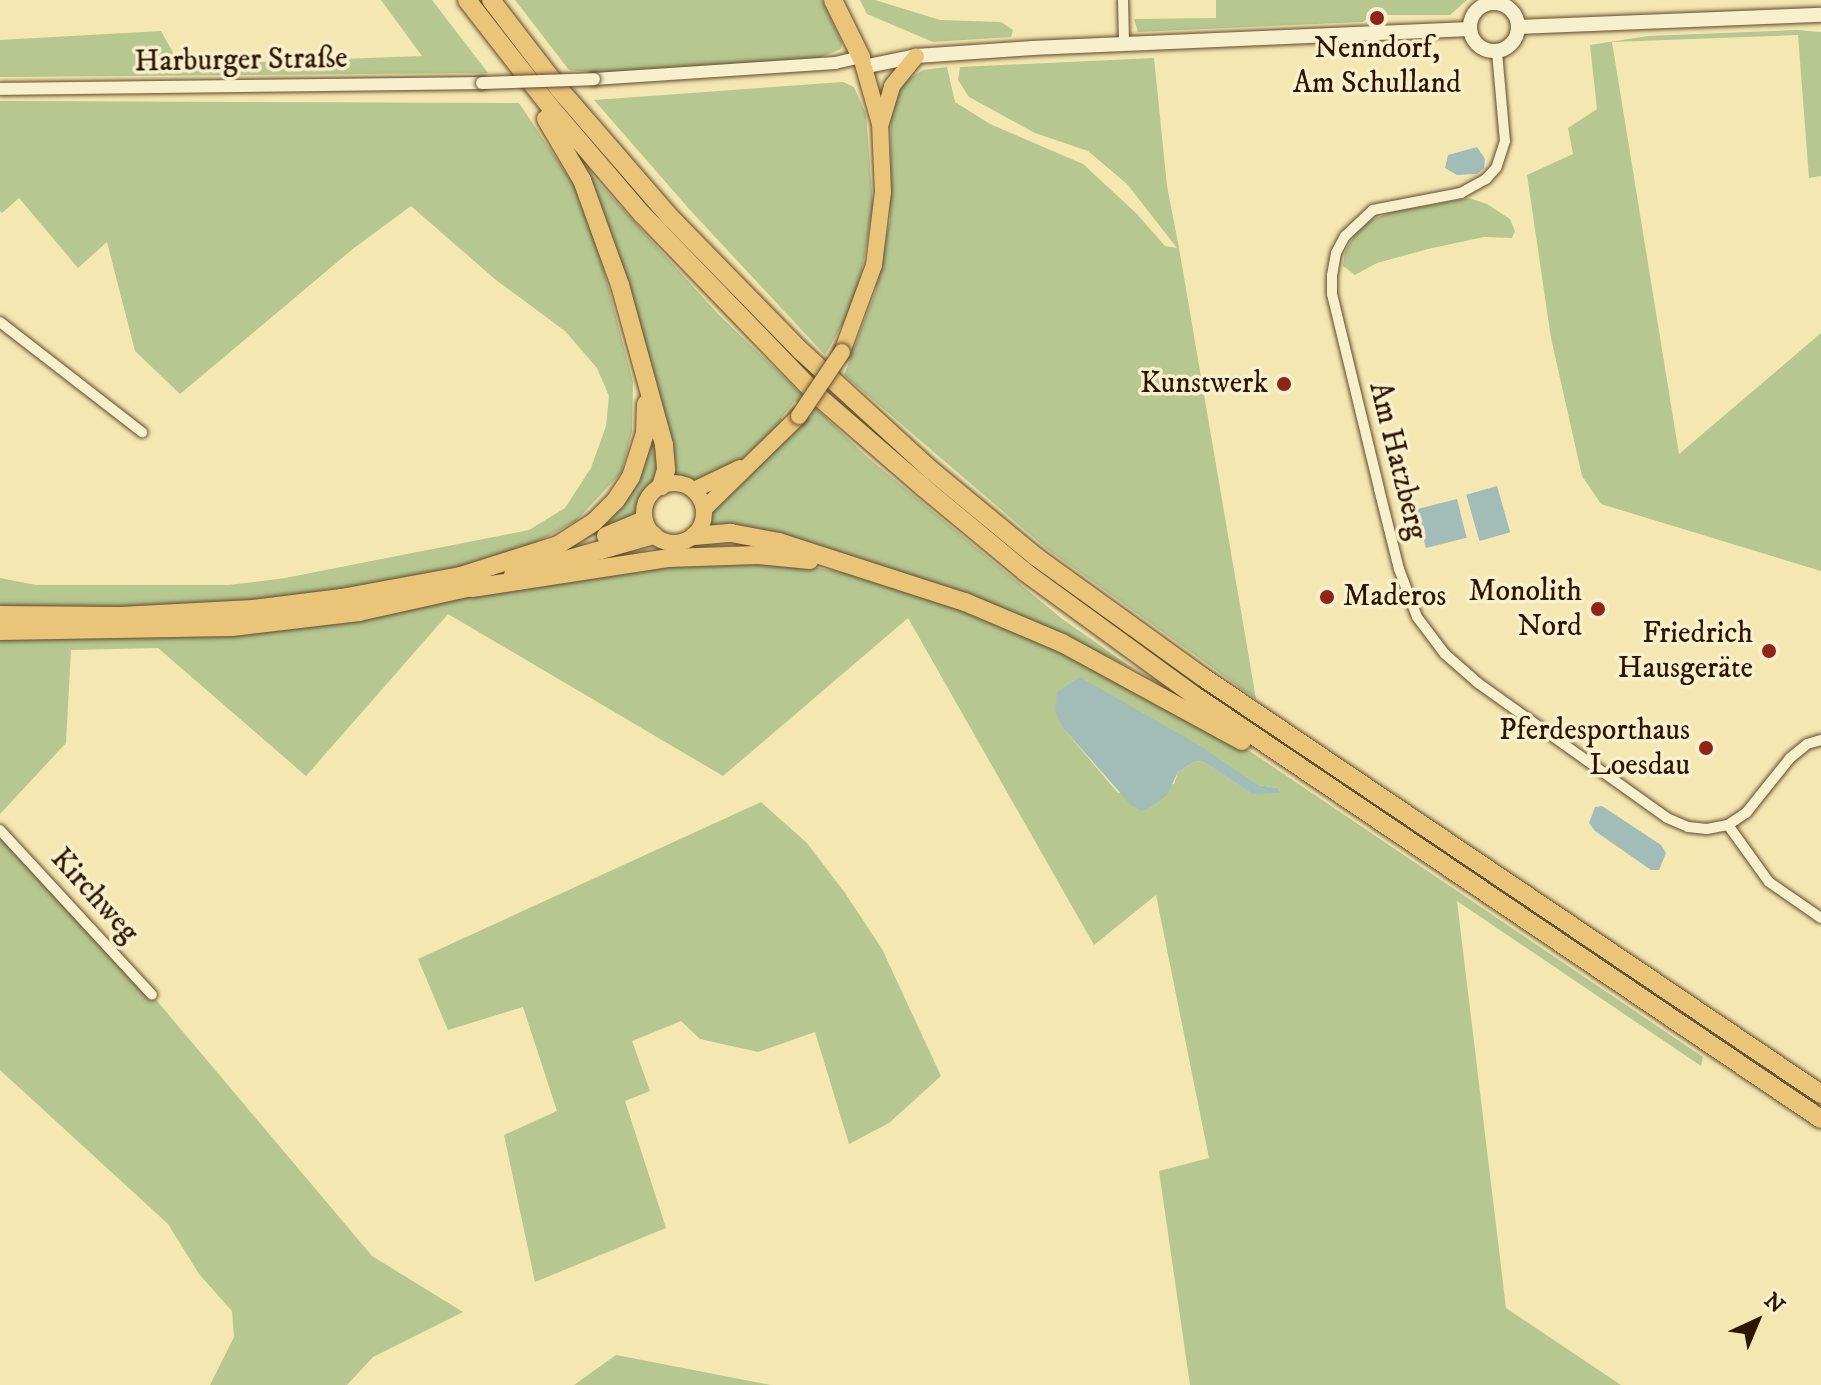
<!DOCTYPE html>
<html>
<head>
<meta charset="utf-8">
<style>
	body { margin:0 }
	#map { position:relative; width:1821px; height:1385px; overflow:hidden; background:#f5e7b2; font-family:"IM FELL DW Pica",serif }
	div>[style] { position:absolute }
	.green>* { inset:0; background:#b6c790 }
	.water>* { inset:0; background:#a2bdb7; transform-origin:0 0 }
	.roads { filter:drop-shadow(0 0 2px #5f4a2c) drop-shadow(0 0 2px #5f4a2c) }
	.minor>* { height:10px; margin:-5px; padding:0 5px; transform-origin:5px; border-radius:5px; background:#f8efcd }
	.tertiary>* { height:12px; margin:-6px; padding:0 6px; transform-origin:6px; border-radius:6px; background:#f8efcd }
	.secondary>* { height:14px; margin:-7px; padding:0 7px; transform-origin:7px; border-radius:7px; background:#f8efcd }
	.secondary>.ring { margin:-7px; padding:0; box-sizing:content-box; background:none; border:14px solid #f8efcd; border-radius:50% }
	.primary>* { height:16px; margin:-8px; padding:0 8px; transform-origin:8px; border-radius:8px; background:#eac479 }
	.primary>.ring { margin:-8px; padding:0; box-sizing:content-box; background:none; border:16px solid #eac479; border-radius:50% }
	.trunk>* { height:18px; margin:-9px; padding:0 9px; transform-origin:9px; border-radius:9px; background:#eac479 }
	.motorway>* { height:18px; margin:-9px; padding:0 9px; transform-origin:9px; border-radius:9px; background:#eac479 }
	.bridges { filter:drop-shadow(0 0 2px #5f4a2c) drop-shadow(0 0 2px #5f4a2c) }
	.tertiary-bridge>* { height:12px; margin:-6px; padding:0 6px; transform-origin:6px; border-radius:6px; background:#f8efcd }
	.primary-bridge>* { height:16px; margin:-8px; padding:0 8px; transform-origin:8px; border-radius:8px; background:#eac479 }
	.dots>* { width:22px; height:22px; translate:-50% -50%; box-sizing:border-box; border:4px solid #f8efcd; border-radius:50% }
	span { translate:-50% -50%; white-space:nowrap; text-align:center; line-height:1.15; -webkit-text-stroke:7px #f8efcd; paint-order:stroke }
	.poi-label { font-size:30px; color:#2d1500 }
	.right { translate:-100% -50%; text-align:right }
	.left { translate:0 -50%; text-align:left }
	.street-label { font-size:30px; color:#2d1500 }
	.north { position:absolute; left:1717px; top:1281px; width:80px; height:80px; -webkit-text-stroke:6px #f8efcd; paint-order:stroke; rotate:44deg; font-size:22px; font-weight:700; line-height:32px; text-align:center; color:#2d1500 }
	.north::after { content:''; display:block; margin:auto; width:28px; height:36px; background:#2d1500; clip-path:polygon(50% 0,100% 100%,50% 72%,0 100%) }
</style>
</head>
<body>
<div id="map">
	<div class="green">
		<i style="clip-path:polygon(381px 0,432px 0,488px 73px,0 77px,0 40px,161px 31px,180px 65px,422px 56px)"></i>
		<i style="clip-path:polygon(515px 0,822px 0,842px 43px,841px 49px,811px 61px,613px 74px,569px 70px)"></i>
		<i style="clip-path:polygon(860px 0,875px 0,940px 20px,1001px 22px,1013px 30px,1011px 37px,933px 42px,867px 14px)"></i>
		<i style="clip-path:polygon(1216px 0,1467px 0,1450px 15px,1375px 15px,1362px 22px,1138px 32px,1134px 19px,1216px 18px)"></i>
		<i style="clip-path:polygon(1797px 30px,1821px 32px,1821px 176px,1809px 178px,1798px 35px,1612px 42px,1679px 454px,1821px 333px,1821px 571px,1601px 504px,1582px 476px,1551px 338px,1527px 175px,1573px 154px,1568px 128px,1597px 109px,1590px 45px,1648px 36px)"></i>
		<i style="clip-path:polygon(1154px 58px,1167px 186px,1179px 248px,1256px 699px,1047px 549px,844px 375px,875px 293px,890px 220px,891px 95px,896px 87px,923px 70px,947px 67px,955px 102px,990px 124px,1083px 164px,1137px 214px,1165px 246px,1177px 248px,1127px 184px,1088px 151px,1035px 133px,969px 97px,958px 80px,960px 67px)"></i>
		<i style="clip-path:polygon(843px 82px,854px 87px,866px 114px,873px 206px,861px 275px,847px 317px,825px 355px,690px 210px,594px 100px)"></i>
		<i style="clip-path:polygon(0 101px,519px 103px,578px 191px,602px 263px,633px 382px,632px 432px,621px 473px,576px 521px,509px 557px,361px 589px,278px 601px,134px 609px,0 611px,0 578px,36px 585px,229px 585px,285px 578px,529px 530px,565px 508px,591px 468px,606px 426px,609px 396px,597px 368px,565px 331px,496px 280px,411px 206px,354px 248px,180px 394px,135px 351px,107px 242px,78px 268px,19px 198px,2px 213px,0 211px)"></i>
		<i style="clip-path:polygon(578px 160px,718px 314px,866px 456px,1061px 618px,1135px 670px,1076px 641px,709px 525px,713px 508px,812px 416px,795px 401px,781px 418px,784px 423px,719px 478px,700px 485px,672px 477px)"></i>
		<i style="clip-path:polygon(1469px 198px,1487px 204px,1510px 219px,1515px 231px,1512px 238px,1484px 237px,1428px 249px,1377px 263px,1355px 275px,1343px 266px,1345px 252px,1355px 234px,1371px 220px,1392px 212px)"></i>
		<i style="clip-path:polygon(650px 424px,662px 463px,656px 481px,643px 495px,637px 513px,618px 528px,574px 543px,607px 516px)"></i>
		<i style="clip-path:polygon(evenodd,769px 560px,867px 576px,928px 595px,1104px 669px,1211px 725px,1703px 1057px,1701px 1066px,1457px 901px,1506px 1308px,1621px 1385px,1190px 1385px,1159px 1171px,1209px 1158px,1156px 895px,1094px 945px,908px 618px,723px 776px,448px 614px,306px 776px,158px 648px,71px 650px,66px 743px,0 814px,0 638px,614px 570px,769px 560px,1063px 728px,1190px 741px,1258px 785px,1278px 788px,1252px 794px,1204px 762px,1195px 761px,1178px 772px,1174px 784px,1118px 793px,1063px 728px)"></i>
		<i style="clip-path:polygon(761px 802px,807px 843px,845px 893px,882px 949px,941px 1076px,889px 1123px,849px 1144px,815px 1032px,758px 1052px,700px 1039px,681px 1021px,632px 1041px,650px 1091px,625px 1101px,666px 1228px,535px 1282px,504px 1135px,557px 1111px,523px 1007px,448px 1030px,418px 959px)"></i>
		<i style="clip-path:polygon(0 830px,152px 995px,372px 1256px,463px 1312px,373px 1357px,347px 1385px,210px 1385px,234px 1337px,232px 1311px,199px 1274px,168px 1224px,0 1070px)"></i>
		<i style="clip-path:polygon(616px 1355px,771px 1385px,574px 1385px)"></i>
	</div>
	<div class="water">
		<i style="clip-path:polygon(1477px 147px,1485px 159px,1484px 168px,1477px 174px,1457px 175px,1445px 168px,1448px 155px)"></i>
		<i style="left:1497px;top:486px;width:48px;height:32px;rotate:74deg"></i>
		<i style="left:1457px;top:499px;width:40px;height:42px;rotate:76deg"></i>
		<i style="clip-path:polygon(1080px 677px,1202px 747px,1258px 785px,1278px 788px,1280px 793px,1252px 794px,1204px 762px,1195px 761px,1178px 772px,1167px 795px,1151px 807px,1142px 811px,1131px 805px,1063px 728px,1055px 711px,1057px 692px)"></i>
		<i style="clip-path:polygon(1602px 806px,1661px 845px,1666px 853px,1659px 870px,1651px 870px,1595px 831px,1589px 823px,1595px 807px)"></i>
	</div>
	<div class="roads">
		<div class="minor">
			<i style="left:1123px;top:0;width:42px;rotate:88.6deg"></i>
			<i style="left:1495px;top:3px;width:3px;rotate:-90deg"></i>
			<i style="left:1497px;top:52px;width:89px;rotate:84.9deg"></i>
			<i style="left:1505px;top:141px;width:28px;rotate:108deg"></i>
			<i style="left:1496px;top:168px;width:15px;rotate:132deg"></i>
			<i style="left:1486px;top:179px;width:29px;rotate:151deg"></i>
			<i style="left:1461px;top:193px;width:90px;rotate:169.1deg"></i>
			<i style="left:1373px;top:210px;width:38px;rotate:137deg"></i>
			<i style="left:1345px;top:236px;width:19px;rotate:118deg"></i>
			<i style="left:1336px;top:253px;width:22px;rotate:100deg"></i>
			<i style="left:1332px;top:275px;width:19px;rotate:90deg"></i>
			<i style="left:1332px;top:294px;width:201px;rotate:76.4deg"></i>
			<i style="left:1379px;top:489px;width:82px;rotate:76deg"></i>
			<i style="left:1399px;top:569px;width:51px;rotate:69.4deg"></i>
			<i style="left:1417px;top:617px;width:46px;rotate:52.9deg"></i>
			<i style="left:1445px;top:654px;width:44px;rotate:41.3deg"></i>
			<i style="left:1478px;top:683px;width:232px;rotate:35.5deg"></i>
			<i style="left:1667px;top:818px;width:23px;rotate:23deg"></i>
			<i style="left:1688px;top:827px;width:19px;rotate:6deg"></i>
			<i style="left:1707px;top:829px;width:21px;rotate:-11deg"></i>
			<i style="left:1728px;top:825px;width:22px;rotate:-34deg"></i>
			<i style="left:1746px;top:813px;width:70px;rotate:-51.3deg"></i>
			<i style="left:1790px;top:758px;width:22px;rotate:-39deg"></i>
			<i style="left:1807px;top:744px;width:15px;rotate:-16deg"></i>
			<i style="left:0;top:322px;width:180px;rotate:37.8deg"></i>
			<i style="left:1728px;top:825px;width:70px;rotate:54.3deg"></i>
			<i style="left:1769px;top:882px;width:63px;rotate:34.7deg"></i>
			<i style="left:0;top:830px;width:224px;rotate:47.3deg"></i>
		</div>
		<div class="tertiary">
			<i style="left:594px;top:79px;width:242px;rotate:-3.8deg"></i>
			<i style="left:835px;top:63px;width:27px;rotate:-13deg"></i>
			<i style="left:0;top:89px;width:482px;rotate:-0.7deg"></i>
		</div>
		<div class="secondary">
			<i class="ring" style="left:1470px;top:3px;width:34px;height:34px"></i>
			<i style="left:1518px;top:27px;width:303px;rotate:-2.3deg"></i>
			<i style="left:863px;top:67px;width:54px;rotate:-11.7deg"></i>
			<i style="left:916px;top:56px;width:117px;rotate:-3.9deg"></i>
			<i style="left:1033px;top:48px;width:436px;rotate:-2.5deg"></i>
		</div>
		<div class="primary">
			<i style="left:881px;top:123px;width:39px;rotate:-73deg"></i>
			<i style="left:892px;top:86px;width:38px;rotate:-51deg"></i>
			<i style="left:842px;top:352px;width:93px;rotate:-69.8deg"></i>
			<i style="left:874px;top:265px;width:74px;rotate:-83deg"></i>
			<i style="left:883px;top:192px;width:68px;rotate:-92.5deg"></i>
			<i style="left:880px;top:124px;width:70px;rotate:-105.8deg"></i>
			<i class="ring" style="left:644px;top:483px;width:44px;height:44px"></i>
			<i style="left:694px;top:490px;width:51px;rotate:-25.6deg"></i>
			<i style="left:704px;top:509px;width:133px;rotate:-44.4deg"></i>
		</div>
		<div class="trunk">
			<i style="left:606px;top:536px;width:41px;rotate:-22.8deg"></i>
			<i style="left:513px;top:575px;width:146px;rotate:-15.9deg"></i>
			<i style="left:0;top:615px;width:120px;rotate:0.5deg"></i>
			<i style="left:120px;top:616px;width:133px;rotate:-3deg"></i>
			<i style="left:253px;top:609px;width:89px;rotate:-7.1deg"></i>
			<i style="left:341px;top:598px;width:127px;rotate:-10.4deg"></i>
			<i style="left:0;top:631px;width:232px;rotate:-1deg"></i>
			<i style="left:232px;top:627px;width:128px;rotate:-6.7deg"></i>
			<i style="left:359px;top:612px;width:129px;rotate:-12.5deg"></i>
		</div>
		<div class="motorway">
			<i style="left:467px;top:0;width:137px;rotate:52.1deg"></i>
			<i style="left:551px;top:108px;width:140px;rotate:49.4deg"></i>
			<i style="left:642px;top:214px;width:255px;rotate:46deg"></i>
			<i style="left:819px;top:397px;width:139px;rotate:40.9deg"></i>
			<i style="left:924px;top:488px;width:131px;rotate:39.7deg"></i>
			<i style="left:1025px;top:572px;width:207px;rotate:36.1deg"></i>
			<i style="left:1192px;top:694px;width:759px;rotate:34.05deg"></i>
			<i style="left:491px;top:0;width:113px;rotate:52.5deg"></i>
			<i style="left:560px;top:90px;width:169px;rotate:49.1deg"></i>
			<i style="left:671px;top:218px;width:186px;rotate:45.7deg"></i>
			<i style="left:801px;top:351px;width:178px;rotate:42.5deg"></i>
			<i style="left:932px;top:471px;width:134px;rotate:39.5deg"></i>
			<i style="left:1035px;top:556px;width:207px;rotate:35.8deg"></i>
			<i style="left:1203px;top:677px;width:746px;rotate:34.01deg"></i>
			<i style="left:833px;top:0;width:64px;rotate:63.8deg"></i>
			<i style="left:546px;top:119px;width:71px;rotate:59.5deg"></i>
			<i style="left:582px;top:180px;width:112px;rotate:70.1deg"></i>
			<i style="left:620px;top:285px;width:166px;rotate:74.6deg"></i>
			<i style="left:664px;top:445px;width:25px;rotate:85deg"></i>
			<i style="left:666px;top:470px;width:17px;rotate:107deg"></i>
			<i style="left:694px;top:536px;width:37px;rotate:-5deg"></i>
			<i style="left:731px;top:533px;width:49px;rotate:10.6deg"></i>
			<i style="left:779px;top:542px;width:195px;rotate:17.9deg"></i>
			<i style="left:965px;top:602px;width:105px;rotate:22.9deg"></i>
			<i style="left:1062px;top:643px;width:205px;rotate:28.6deg"></i>
			<i style="left:454px;top:578px;width:109px;rotate:-17.6deg"></i>
			<i style="left:558px;top:545px;width:43px;rotate:-32.6deg"></i>
			<i style="left:594px;top:522px;width:31px;rotate:-45deg"></i>
			<i style="left:616px;top:500px;width:27px;rotate:-57deg"></i>
			<i style="left:631px;top:477px;width:46px;rotate:-72.3deg"></i>
			<i style="left:645px;top:433px;width:29px;rotate:-88deg"></i>
			<i style="left:472px;top:588px;width:198px;rotate:-8.7deg"></i>
			<i style="left:668px;top:558px;width:90px;rotate:-1.9deg"></i>
			<i style="left:758px;top:555px;width:52px;rotate:5.5deg"></i>
		</div>
	</div>
	<div class="bridges">
		<div class="tertiary-bridge">
			<i style="left:482px;top:83px;width:112px;rotate:-2deg"></i>
		</div>
		<div class="primary-bridge">
			<i style="left:799px;top:416px;width:77px;rotate:-56.1deg"></i>
		</div>
	</div>
	<div class="dots">
		<i style="left:1377px;top:18px;background:#8f2418"></i>
		<i style="left:1284px;top:384px;background:#8f2418"></i>
		<i style="left:1327px;top:597px;background:#8f2418"></i>
		<i style="left:1598px;top:609px;background:#8f2418"></i>
		<i style="left:1769px;top:651px;background:#8f2418"></i>
		<i style="left:1706px;top:748px;background:#8f2418"></i>
	</div>
	<div class="poi-label">
		<span style="left:1377px;top:66px">Nenndorf,<br>Am Schulland</span>
		<span class="right" style="left:1268px;top:384px">Kunstwerk</span>
		<span class="right" style="left:1582px;top:609px">Monolith<br>Nord</span>
		<span class="left" style="left:1343px;top:597px">Maderos</span>
		<span class="right" style="left:1753px;top:651px">Friedrich<br>Hausgeräte</span>
		<span class="right" style="left:1690px;top:748px">Pferdesporthaus<br>Loesdau</span>
	</div>
	<div class="street-label">
		<span style="left:241px;top:61px;rotate:-1deg">Harburger Straße</span>
		<span style="left:1397px;top:461px;rotate:76deg">Am Hatzberg</span>
		<span style="left:94px;top:896px;rotate:48deg">Kirchweg</span>
	</div>
	<div class="north">N</div>
</div>
</body>
</html>
